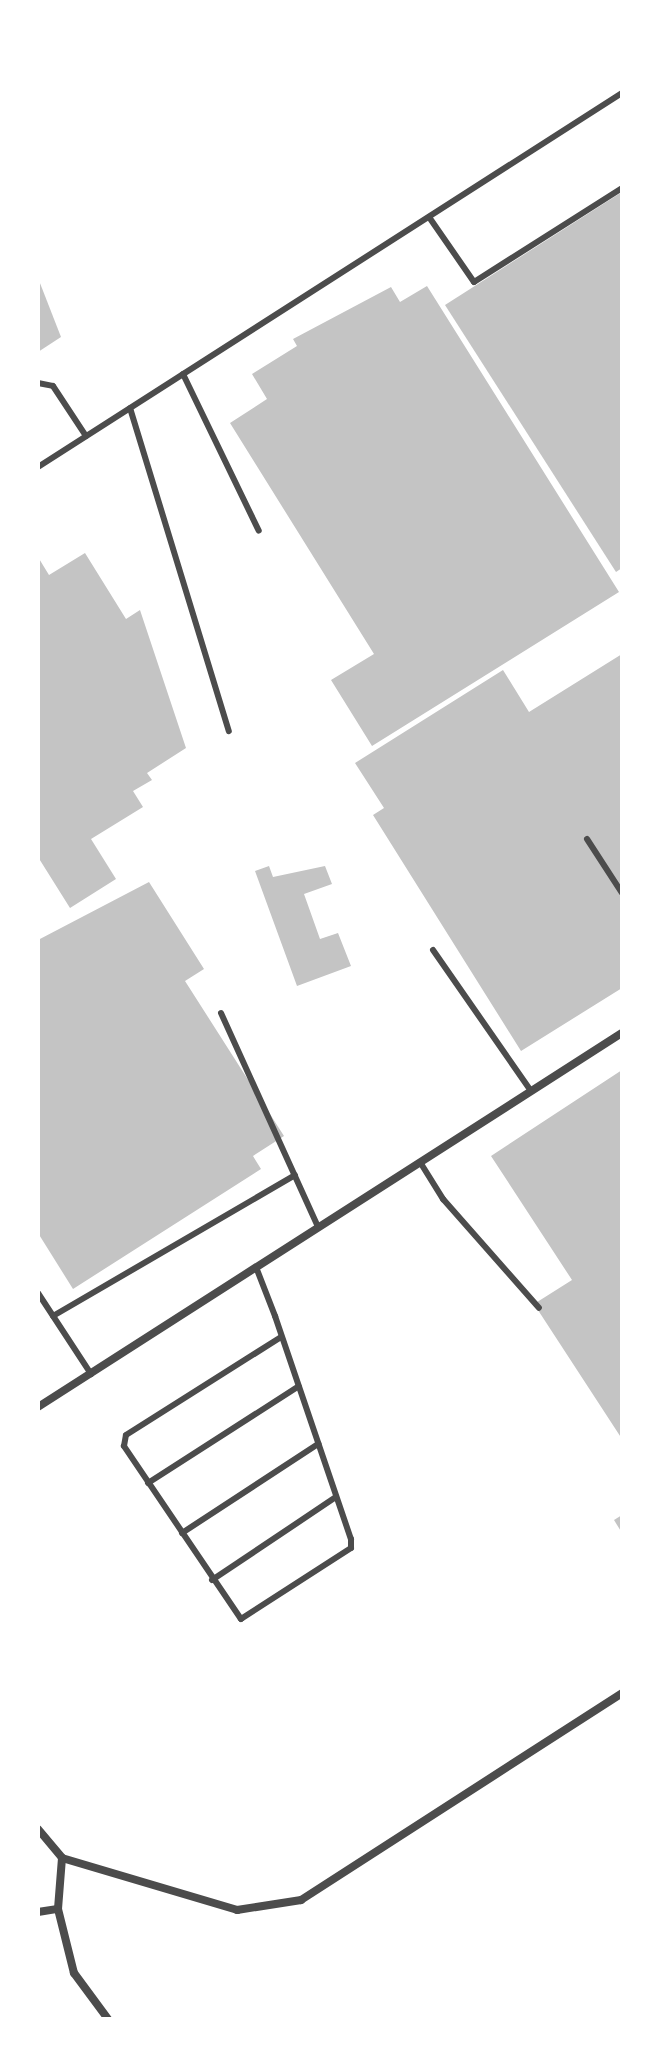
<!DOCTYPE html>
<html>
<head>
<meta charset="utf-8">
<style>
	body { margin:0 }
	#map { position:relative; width:660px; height:2057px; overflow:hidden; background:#fff; font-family:"Varela Round",sans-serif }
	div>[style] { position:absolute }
	.building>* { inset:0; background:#c4c4c4 }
	.service>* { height:6px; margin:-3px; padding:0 3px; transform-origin:3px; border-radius:3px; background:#4c4c4c }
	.minor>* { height:8px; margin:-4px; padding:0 4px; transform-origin:4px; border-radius:4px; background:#4c4c4c }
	span { translate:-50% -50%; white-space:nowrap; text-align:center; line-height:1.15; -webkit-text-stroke:7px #fff; paint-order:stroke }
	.frame { position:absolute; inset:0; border:40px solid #fff; pointer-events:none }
</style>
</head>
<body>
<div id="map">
	<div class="building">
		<i style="clip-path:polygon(622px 192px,622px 568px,616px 572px,445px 305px)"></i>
		<i style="clip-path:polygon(38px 278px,61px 337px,38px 352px)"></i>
		<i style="clip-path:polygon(427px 286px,619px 592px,372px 746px,331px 680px,374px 654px,230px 423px,267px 399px,252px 374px,297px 346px,293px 339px,391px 287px,400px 302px)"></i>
		<i style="clip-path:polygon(85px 553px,126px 619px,140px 610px,186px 748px,147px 773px,152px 780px,133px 791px,143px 807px,91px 839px,116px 879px,70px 908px,38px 857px,38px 557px,49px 575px)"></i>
		<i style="clip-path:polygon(622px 654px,622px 988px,521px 1051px,373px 815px,384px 808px,355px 763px,503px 670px,529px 712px)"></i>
		<i style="clip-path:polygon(269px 866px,273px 877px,325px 866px,332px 884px,304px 894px,320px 939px,338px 933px,351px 966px,297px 986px,255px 871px)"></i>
		<i style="clip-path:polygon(149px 882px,204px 969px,185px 981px,284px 1136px,253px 1156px,261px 1169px,73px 1289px,38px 1233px,38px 940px)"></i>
		<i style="clip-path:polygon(622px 1070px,622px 1439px,534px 1304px,572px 1280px,491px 1156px)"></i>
		<i style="clip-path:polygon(622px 1515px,622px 1533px,614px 1520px)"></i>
	</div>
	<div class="service">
		<i style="left:429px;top:217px;width:79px;rotate:55.3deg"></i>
		<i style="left:474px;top:282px;width:175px;rotate:-32.4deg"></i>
		<i style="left:183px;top:374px;width:174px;rotate:64.2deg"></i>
		<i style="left:38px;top:383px;width:15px;rotate:11deg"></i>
		<i style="left:53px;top:386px;width:60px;rotate:56.6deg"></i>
		<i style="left:130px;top:408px;width:338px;rotate:73deg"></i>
		<i style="left:38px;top:467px;width:693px;rotate:-32.64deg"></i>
		<i style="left:587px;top:839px;width:64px;rotate:57.1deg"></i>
		<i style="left:433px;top:950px;width:172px;rotate:55.2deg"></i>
		<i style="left:221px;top:1013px;width:235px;rotate:65.6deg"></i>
		<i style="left:420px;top:1162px;width:44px;rotate:58.1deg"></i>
		<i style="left:443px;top:1199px;width:145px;rotate:48.6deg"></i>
		<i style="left:256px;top:1267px;width:53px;rotate:68.8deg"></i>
		<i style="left:275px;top:1316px;width:236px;rotate:71.2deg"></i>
		<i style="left:351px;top:1539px;width:9px;rotate:90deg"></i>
		<i style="left:351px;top:1548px;width:131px;rotate:147.2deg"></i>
		<i style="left:241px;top:1619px;width:209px;rotate:-124.1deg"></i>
		<i style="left:124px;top:1446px;width:11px;rotate:-80deg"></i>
		<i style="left:126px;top:1435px;width:183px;rotate:-32.3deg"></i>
		<i style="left:38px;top:1293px;width:97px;rotate:56.8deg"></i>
		<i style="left:53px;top:1316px;width:280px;rotate:-30.2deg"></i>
		<i style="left:148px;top:1483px;width:179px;rotate:-32.7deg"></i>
		<i style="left:182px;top:1533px;width:163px;rotate:-33.2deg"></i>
		<i style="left:212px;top:1580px;width:149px;rotate:-33.8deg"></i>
	</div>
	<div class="minor">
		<i style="left:38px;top:1407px;width:693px;rotate:-32.64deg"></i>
		<i style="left:38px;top:1829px;width:38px;rotate:50deg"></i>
		<i style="left:62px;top:1858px;width:183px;rotate:16.5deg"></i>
		<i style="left:237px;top:1910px;width:65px;rotate:-8.9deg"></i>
		<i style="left:301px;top:1900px;width:382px;rotate:-32.8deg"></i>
		<i style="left:62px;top:1858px;width:51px;rotate:94.5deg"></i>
		<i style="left:58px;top:1909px;width:66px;rotate:76deg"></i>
		<i style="left:74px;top:1973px;width:57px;rotate:53.5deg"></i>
		<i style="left:38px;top:1912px;width:20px;rotate:-9deg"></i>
	</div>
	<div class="frame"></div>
</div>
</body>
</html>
